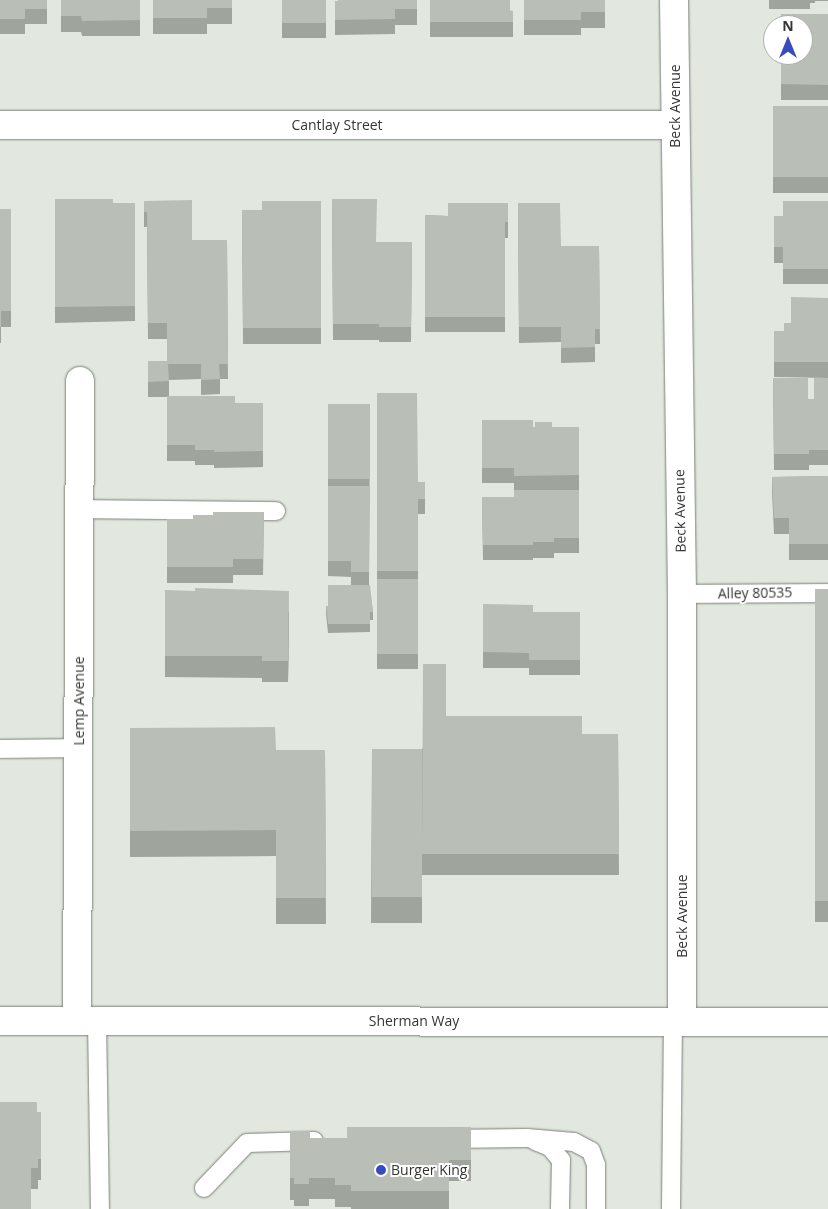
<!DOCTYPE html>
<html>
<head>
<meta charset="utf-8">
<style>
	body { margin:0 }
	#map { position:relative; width:828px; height:1209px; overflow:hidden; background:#e2e8df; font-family:"Open Sans",sans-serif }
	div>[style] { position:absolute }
	.roads { filter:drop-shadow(0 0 1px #7b8078) drop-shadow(0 0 1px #7b8078) }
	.service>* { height:18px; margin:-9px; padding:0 9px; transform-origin:9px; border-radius:9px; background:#fff }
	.minor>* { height:28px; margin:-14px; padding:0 14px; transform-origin:14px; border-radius:14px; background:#fff }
	.primary>* { height:28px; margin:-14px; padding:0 14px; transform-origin:14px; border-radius:14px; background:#fff }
	.wall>* { inset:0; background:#9fa49d; transform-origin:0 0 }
	.shaded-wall>* { inset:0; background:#82867f }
	.building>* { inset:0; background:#b9bfb6; transform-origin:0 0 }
	.dots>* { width:14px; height:14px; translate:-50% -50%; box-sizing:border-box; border:2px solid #fff; border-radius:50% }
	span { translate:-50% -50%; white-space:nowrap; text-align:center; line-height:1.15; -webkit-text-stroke:4px #fff; paint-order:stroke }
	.street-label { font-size:14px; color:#333632 }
	.poi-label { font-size:14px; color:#333632 }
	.left { translate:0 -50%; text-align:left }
	.north { position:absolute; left:763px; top:15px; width:50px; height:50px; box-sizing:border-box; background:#fff; border:1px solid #adafad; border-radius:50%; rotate:0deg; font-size:14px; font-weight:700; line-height:20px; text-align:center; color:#333632 }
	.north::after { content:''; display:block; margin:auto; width:18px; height:22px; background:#394cbf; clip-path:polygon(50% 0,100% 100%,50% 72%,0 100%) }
</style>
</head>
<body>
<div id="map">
	<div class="roads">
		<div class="service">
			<i style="left:80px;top:509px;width:196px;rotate:0.6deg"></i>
			<i style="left:682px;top:594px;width:146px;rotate:-0.4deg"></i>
			<i style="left:0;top:749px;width:79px;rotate:-0.7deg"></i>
			<i style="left:97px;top:1021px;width:188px;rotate:89.1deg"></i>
			<i style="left:448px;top:1139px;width:79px;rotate:-0.7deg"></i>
			<i style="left:527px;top:1138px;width:47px;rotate:4.9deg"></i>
			<i style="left:574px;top:1142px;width:19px;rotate:28deg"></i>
			<i style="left:591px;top:1151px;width:15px;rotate:70deg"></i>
			<i style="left:596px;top:1165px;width:44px;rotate:90deg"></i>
			<i style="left:535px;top:1141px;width:16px;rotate:22deg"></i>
			<i style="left:550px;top:1147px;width:17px;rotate:50deg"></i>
			<i style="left:561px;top:1160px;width:49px;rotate:91.2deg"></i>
			<i style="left:204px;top:1188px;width:62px;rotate:-46.3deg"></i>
			<i style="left:247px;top:1143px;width:67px;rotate:-1.7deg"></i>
			<i style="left:671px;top:1209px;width:187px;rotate:-89.4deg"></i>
		</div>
		<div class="minor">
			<i style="left:674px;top:0;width:594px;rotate:89.23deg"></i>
			<i style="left:682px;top:594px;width:428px;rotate:90deg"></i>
			<i style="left:0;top:125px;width:674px"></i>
			<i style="left:77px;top:1021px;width:640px;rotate:-89.73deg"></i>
		</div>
		<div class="primary">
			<i style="left:0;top:1021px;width:828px;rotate:0.07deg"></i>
		</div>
	</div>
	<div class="wall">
		<i style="clip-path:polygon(0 0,47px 0,47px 24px,25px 24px,25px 34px,0 34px)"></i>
		<i style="clip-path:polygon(61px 0,140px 0,140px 36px,82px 36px,81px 32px,61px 32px)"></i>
		<i style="clip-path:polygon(153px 0,232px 0,232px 24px,207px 24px,207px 34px,153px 34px)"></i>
		<i style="left:282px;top:0;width:44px;height:38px"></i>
		<i style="clip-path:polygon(417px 0,417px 25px,395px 25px,395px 34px,335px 35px,335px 1px)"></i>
		<i style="clip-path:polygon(430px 0,513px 11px,513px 37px,430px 37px)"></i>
		<i style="clip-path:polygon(524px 0,605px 0,605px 28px,581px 28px,581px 35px,524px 35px)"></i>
		<i style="clip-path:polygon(769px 0,828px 0,828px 1px,815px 1px,815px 3px,810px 3px,810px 9px,769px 9px)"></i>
		<i style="clip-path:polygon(828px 14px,828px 100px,781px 100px,781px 59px,774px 59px,774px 55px,803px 55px)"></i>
		<i style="left:773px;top:106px;width:55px;height:87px"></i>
		<i style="clip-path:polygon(55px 199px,113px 203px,135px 203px,135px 321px,55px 323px)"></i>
		<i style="clip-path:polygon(332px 199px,376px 242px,412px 242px,411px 342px,379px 342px,379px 340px,333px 340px)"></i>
		<i style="clip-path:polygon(144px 201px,192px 240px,227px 240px,228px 379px,220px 379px,220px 394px,201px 395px,201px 379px,169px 380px,169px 396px,235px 403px,263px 403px,263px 467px,214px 468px,214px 465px,195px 465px,195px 461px,167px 461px,167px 397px,148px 397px,148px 361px,167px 361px,167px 339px,148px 339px,147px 227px,144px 227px)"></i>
		<i style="clip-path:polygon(321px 201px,321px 344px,243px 344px,242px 210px,262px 210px)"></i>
		<i style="clip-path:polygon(828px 201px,828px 284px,783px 284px,783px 263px,774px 263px,774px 216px,783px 216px)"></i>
		<i style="clip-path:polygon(508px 203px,508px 238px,505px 238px,505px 332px,425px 332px,425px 215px,448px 216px)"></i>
		<i style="clip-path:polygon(518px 203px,561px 246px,599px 246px,600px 344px,595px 344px,595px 362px,561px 363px,561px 342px,519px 343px)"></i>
		<i style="clip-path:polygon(0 209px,11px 209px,11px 327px,1px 327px,1px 343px,0 343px)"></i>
		<i style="clip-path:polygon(828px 298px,828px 378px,774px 377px,774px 331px,784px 331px,791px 323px)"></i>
		<i style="clip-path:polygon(773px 378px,808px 399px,814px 399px,814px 378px,828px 378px,828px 465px,809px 465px,809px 470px,774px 470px)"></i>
		<i style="clip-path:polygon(377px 393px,418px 482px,425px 482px,425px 514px,418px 514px,418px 669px,377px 669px)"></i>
		<i style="clip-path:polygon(328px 404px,370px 404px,369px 585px,373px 612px,373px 620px,370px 620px,370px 632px,328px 633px,326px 614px,326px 606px,328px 606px,351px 585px,351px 577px,328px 576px)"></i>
		<i style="clip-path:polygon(482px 420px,533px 427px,579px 427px,579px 553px,554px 553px,554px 558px,533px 558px,533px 560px,483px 560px,482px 497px,514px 497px,514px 483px,482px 483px)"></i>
		<i style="clip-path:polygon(828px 476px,828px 560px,789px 560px,789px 534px,774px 534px,772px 492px,772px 477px)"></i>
		<i style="clip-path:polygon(264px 512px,263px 575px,233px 575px,233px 583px,167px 583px,167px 519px,193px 519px,213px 515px)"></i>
		<i style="left:815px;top:589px;width:13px;height:333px"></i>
		<i style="clip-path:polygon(165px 590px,289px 612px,288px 682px,262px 682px,262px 678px,165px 677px)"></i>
		<i style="clip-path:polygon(483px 604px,533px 612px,580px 612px,580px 675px,529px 675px,529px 668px,483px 668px)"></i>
		<i style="clip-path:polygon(446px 716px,582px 734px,618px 734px,619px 875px,422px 875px,422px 923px,371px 923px,372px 749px,422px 749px)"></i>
		<i style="clip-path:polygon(130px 728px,276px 750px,325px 750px,326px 924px,276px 924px,276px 856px,130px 857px)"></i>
		<i style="clip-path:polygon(37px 1112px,41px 1112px,41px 1180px,38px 1180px,38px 1189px,31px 1189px,0 1209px)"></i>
		<i style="clip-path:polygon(471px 1127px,471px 1181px,449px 1181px,449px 1209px,351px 1209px,351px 1207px,335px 1207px,335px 1199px,309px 1199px,309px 1206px,294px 1206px,294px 1200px,290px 1200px,290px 1131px,310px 1138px,347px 1138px)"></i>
	</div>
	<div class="shaded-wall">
		<i style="clip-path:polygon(289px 591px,289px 612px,288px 682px,288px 661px)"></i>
	</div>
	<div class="building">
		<i style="clip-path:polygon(0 0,47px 0,47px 9px,25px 9px,25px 19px,0 19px)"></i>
		<i style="clip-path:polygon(61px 0,140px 0,140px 20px,82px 21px,81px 16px,61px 16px)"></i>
		<i style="clip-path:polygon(153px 0,232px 0,232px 8px,207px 8px,207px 18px,153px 18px)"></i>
		<i style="left:282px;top:0;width:44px;height:23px"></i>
		<i style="clip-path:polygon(338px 0,417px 0,417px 9px,395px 9px,395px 19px,335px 20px,335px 1px,338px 1px)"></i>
		<i style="clip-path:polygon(430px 0,510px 0,510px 11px,513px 11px,513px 22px,430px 22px)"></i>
		<i style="clip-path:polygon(524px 0,605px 0,605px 12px,581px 12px,581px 20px,524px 20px)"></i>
		<i style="clip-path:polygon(781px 14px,828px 14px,828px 85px,781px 84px,781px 55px,803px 55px,803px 25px,781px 25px)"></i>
		<i style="left:773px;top:106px;width:55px;height:71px"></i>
		<i style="clip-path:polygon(55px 199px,113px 199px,113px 203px,135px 203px,135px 306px,55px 307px)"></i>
		<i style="clip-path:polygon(332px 199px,377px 199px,376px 242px,412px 242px,411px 327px,379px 327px,379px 324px,333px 324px)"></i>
		<i style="clip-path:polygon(192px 200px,192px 240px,227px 240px,228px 364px,219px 364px,220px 379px,201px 380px,201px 364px,168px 364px,169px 381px,148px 382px,148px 361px,167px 361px,167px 323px,148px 323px,147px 212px,144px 212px,144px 201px)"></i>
		<i style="clip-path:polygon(262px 201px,321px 201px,321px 328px,243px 328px,242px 210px,262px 210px)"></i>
		<i style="clip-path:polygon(783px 201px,828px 201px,828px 269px,783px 269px,783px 247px,774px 247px,774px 216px,783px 216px)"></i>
		<i style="clip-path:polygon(448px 203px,508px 203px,508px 222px,505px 222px,505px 317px,425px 317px,425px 215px,448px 216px)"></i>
		<i style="clip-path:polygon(518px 203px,560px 203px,561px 246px,599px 246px,600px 329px,595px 329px,595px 347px,561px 348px,561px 327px,519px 327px)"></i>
		<i style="clip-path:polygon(0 209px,11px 209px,11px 311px,1px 311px,1px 327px,0 327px)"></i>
		<i style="clip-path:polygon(791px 297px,828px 298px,828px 362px,774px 362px,774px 331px,784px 331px,784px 323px,791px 323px)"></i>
		<i style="clip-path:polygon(773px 378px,808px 378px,808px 399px,814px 399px,814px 378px,828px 378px,828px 450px,809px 450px,809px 454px,774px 454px)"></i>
		<i style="clip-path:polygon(377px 393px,417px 393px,418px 482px,425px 482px,425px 499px,418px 499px,418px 571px,377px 571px)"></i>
		<i style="clip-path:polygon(167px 396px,235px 396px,235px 403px,263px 403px,263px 451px,214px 452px,214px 450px,195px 450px,195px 445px,167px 445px)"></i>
		<i style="left:328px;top:404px;width:42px;height:75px"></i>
		<i style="clip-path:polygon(482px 420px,533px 420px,533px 427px,535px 427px,535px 422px,552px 422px,552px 427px,579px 427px,579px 475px,514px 476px,514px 468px,482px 468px)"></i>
		<i style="clip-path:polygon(828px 476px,828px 544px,789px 544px,789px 518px,774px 518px,772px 477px)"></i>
		<i style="clip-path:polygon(328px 486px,370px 486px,369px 572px,351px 572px,351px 561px,328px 561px)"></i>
		<i style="clip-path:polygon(514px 490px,579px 490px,579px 538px,554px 538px,554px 542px,533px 542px,533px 545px,483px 545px,482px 497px,514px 497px)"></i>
		<i style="clip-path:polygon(213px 512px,264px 512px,263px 559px,233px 559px,233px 567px,167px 567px,167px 519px,193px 519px,193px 515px,213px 515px)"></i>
		<i style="left:377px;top:579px;width:41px;height:75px"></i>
		<i style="clip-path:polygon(328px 585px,370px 585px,373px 612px,370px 612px,370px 624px,328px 624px,326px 606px,328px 606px)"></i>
		<i style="clip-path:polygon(195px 588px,289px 591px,288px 661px,262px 661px,262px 656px,165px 656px,165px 590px,195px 591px)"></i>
		<i style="left:815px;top:589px;width:13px;height:312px"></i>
		<i style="clip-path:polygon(483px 604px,533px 605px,533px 612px,580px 612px,580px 660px,529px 660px,529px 653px,483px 652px)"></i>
		<i style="clip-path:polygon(423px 664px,446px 664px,446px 716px,582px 716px,582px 734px,618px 734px,619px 854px,422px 854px)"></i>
		<i style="clip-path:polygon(275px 727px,276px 750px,325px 750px,326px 898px,276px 898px,276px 830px,130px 831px,130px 728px)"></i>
		<i style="left:372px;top:749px;width:50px;height:148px"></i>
		<i style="clip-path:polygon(0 1102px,37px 1102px,37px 1112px,41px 1112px,41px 1159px,38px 1159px,38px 1168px,31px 1168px,31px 1209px,0 1209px)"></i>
		<i style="clip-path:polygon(347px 1127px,471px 1127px,471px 1160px,449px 1160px,449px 1191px,351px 1191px,351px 1185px,335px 1185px,335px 1178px,309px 1178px,309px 1184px,294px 1184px,294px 1178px,290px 1178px,290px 1131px,310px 1131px,310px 1138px,347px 1138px)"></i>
	</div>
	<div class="dots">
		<i style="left:381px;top:1170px;background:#394cbf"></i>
	</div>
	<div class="street-label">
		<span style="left:675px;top:106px;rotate:-90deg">Beck Avenue</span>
		<span style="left:337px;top:125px">Cantlay Street</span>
		<span style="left:680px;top:511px;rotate:-91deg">Beck Avenue</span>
		<span style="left:755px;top:593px;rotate:-1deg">Alley 80535</span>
		<span style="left:79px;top:701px;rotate:-90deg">Lemp Avenue</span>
		<span style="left:682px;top:916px;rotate:-90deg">Beck Avenue</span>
		<span style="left:414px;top:1021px">Sherman Way</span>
	</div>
	<div class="poi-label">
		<span class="left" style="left:391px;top:1170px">Burger King</span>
	</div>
	<div class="north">N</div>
</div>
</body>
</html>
